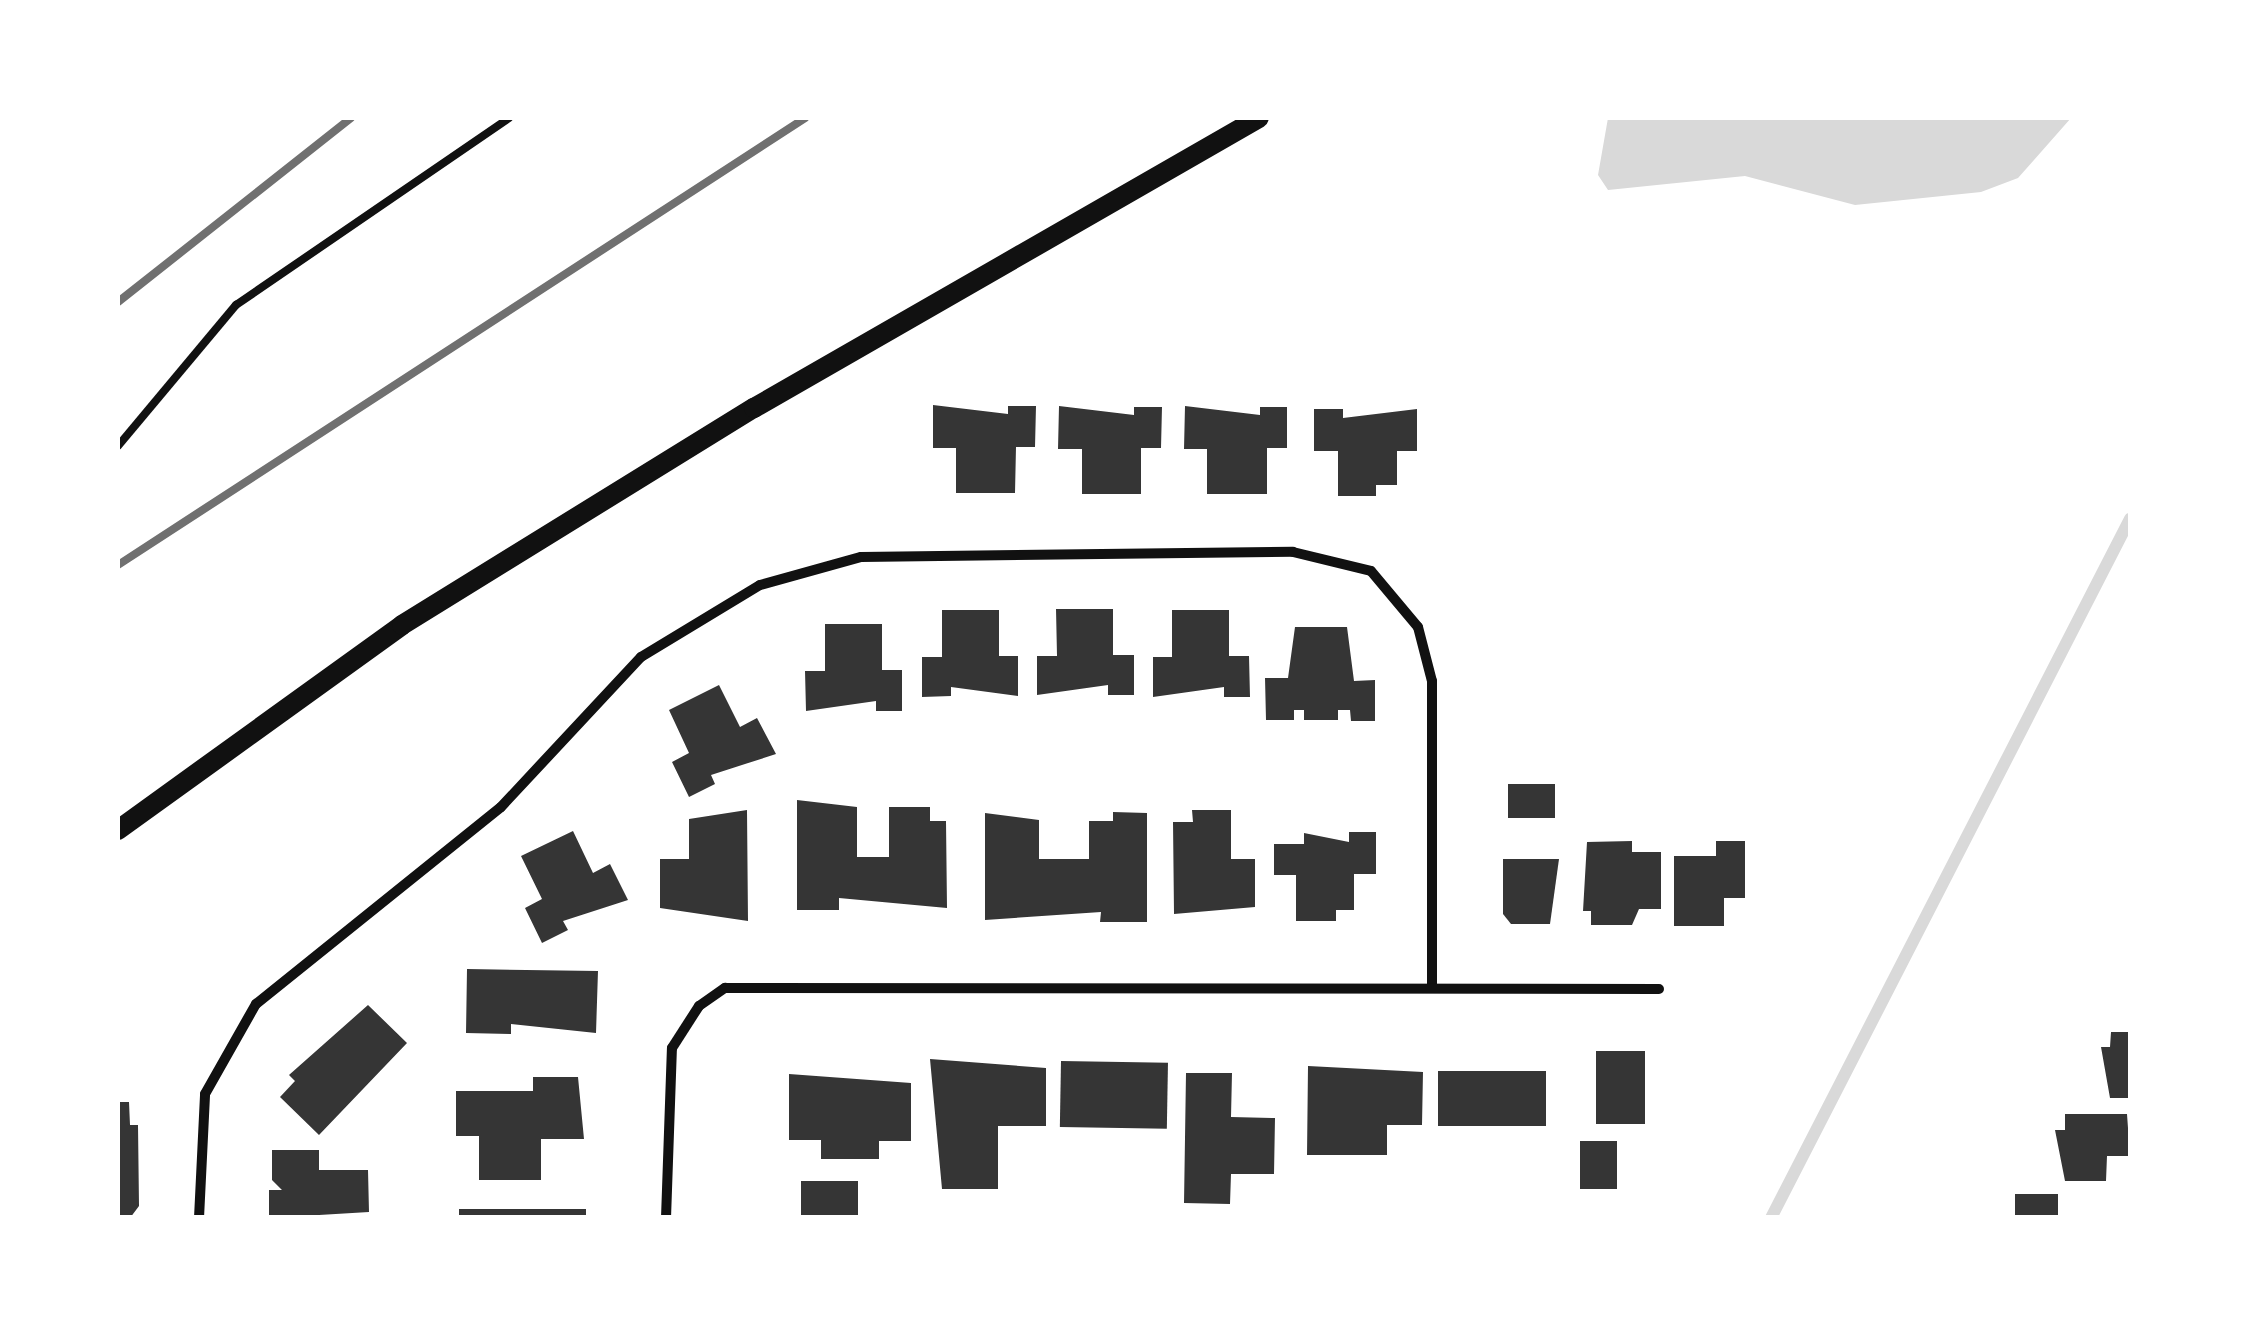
<!DOCTYPE html>
<html>
<head>
<meta charset="utf-8">
<style>
	body { margin:0 }
	#map { position:relative; width:2248px; height:1335px; overflow:hidden; background:#fff; font-family:"DejaVu Sans",sans-serif }
	div>[style] { position:absolute }
	.water>* { inset:0; background:#d9d9d9 }
	.stream>* { height:12px; margin:-6px; padding:0 6px; transform-origin:6px; border-radius:6px; background:#d9d9d9 }
	.building>* { inset:0; background:#353535; transform-origin:0 0 }
	.service>* { height:8px; margin:-4px; padding:0 4px; transform-origin:4px; border-radius:4px; background:#111 }
	.minor>* { height:10px; margin:-5px; padding:0 5px; transform-origin:5px; border-radius:5px; background:#111 }
	.secondary>* { height:20px; margin:-10px; padding:0 10px; transform-origin:10px; border-radius:10px; background:#111 }
	.rail>* { height:8px; margin:-4px; padding:0 4px; transform-origin:4px; border-radius:4px; background:#707070 }
	span { translate:-50% -50%; white-space:nowrap; text-align:center; line-height:1.15; -webkit-text-stroke:10px #fff; paint-order:stroke }
	.frame { position:absolute; inset:0; border:120px solid #fff; pointer-events:none }
</style>
</head>
<body>
<div id="map">
	<div class="water">
		<i style="clip-path:polygon(1608px 118px,2071px 118px,2018px 178px,1981px 192px,1855px 205px,1745px 176px,1608px 190px,1598px 175px)"></i>
	</div>
	<div class="stream">
		<i style="left:1771px;top:1218px;width:786px;rotate:-62.82deg"></i>
	</div>
	<div class="building">
		<i style="clip-path:polygon(933px 405px,1008px 414px,1008px 406px,1036px 406px,1035px 447px,1016px 447px,1015px 493px,956px 493px,956px 448px,933px 448px)"></i>
		<i style="clip-path:polygon(1059px 406px,1134px 415px,1134px 407px,1162px 407px,1161px 448px,1141px 448px,1141px 494px,1082px 494px,1082px 449px,1058px 449px)"></i>
		<i style="clip-path:polygon(1185px 406px,1260px 415px,1260px 407px,1287px 407px,1287px 448px,1267px 448px,1267px 494px,1207px 494px,1207px 449px,1184px 449px)"></i>
		<i style="clip-path:polygon(1314px 409px,1343px 409px,1343px 418px,1417px 409px,1417px 451px,1397px 451px,1397px 485px,1376px 485px,1376px 496px,1338px 496px,1338px 451px,1314px 451px)"></i>
		<i style="clip-path:polygon(1056px 609px,1113px 609px,1113px 655px,1134px 655px,1134px 695px,1108px 695px,1108px 685px,1037px 695px,1037px 656px,1057px 656px)"></i>
		<i style="clip-path:polygon(942px 610px,999px 610px,999px 656px,1018px 656px,1018px 696px,951px 687px,951px 696px,922px 697px,922px 657px,942px 657px)"></i>
		<i style="clip-path:polygon(1172px 610px,1229px 610px,1229px 656px,1249px 656px,1250px 697px,1224px 697px,1224px 687px,1153px 697px,1153px 657px,1172px 657px)"></i>
		<i style="clip-path:polygon(825px 624px,882px 624px,882px 670px,902px 670px,902px 711px,876px 711px,876px 701px,806px 711px,805px 671px,825px 671px)"></i>
		<i style="clip-path:polygon(1295px 627px,1347px 627px,1354px 681px,1375px 680px,1375px 721px,1351px 721px,1350px 710px,1338px 710px,1338px 720px,1304px 720px,1304px 710px,1294px 710px,1294px 720px,1266px 720px,1265px 678px,1288px 678px)"></i>
		<i style="clip-path:polygon(719px 685px,740px 727px,757px 718px,776px 754px,711px 775px,715px 784px,689px 797px,672px 762px,689px 753px,669px 710px)"></i>
		<i style="left:1508px;top:784px;width:47px;height:34px"></i>
		<i style="clip-path:polygon(797px 800px,857px 807px,857px 857px,889px 857px,889px 807px,930px 807px,930px 821px,946px 821px,947px 908px,839px 898px,839px 910px,797px 910px)"></i>
		<i style="clip-path:polygon(747px 810px,748px 921px,660px 908px,660px 859px,689px 859px,689px 819px)"></i>
		<i style="clip-path:polygon(1192px 810px,1231px 810px,1231px 859px,1255px 859px,1255px 907px,1174px 914px,1173px 822px,1193px 822px)"></i>
		<i style="clip-path:polygon(1113px 812px,1147px 813px,1147px 922px,1100px 922px,1101px 912px,985px 920px,985px 813px,1039px 820px,1039px 859px,1089px 859px,1089px 821px,1113px 821px)"></i>
		<i style="clip-path:polygon(573px 831px,593px 873px,610px 864px,628px 900px,563px 921px,568px 930px,542px 943px,525px 908px,542px 899px,521px 856px)"></i>
		<i style="clip-path:polygon(1349px 832px,1376px 832px,1376px 874px,1354px 874px,1354px 910px,1336px 910px,1336px 921px,1296px 921px,1296px 875px,1274px 875px,1274px 844px,1304px 844px,1304px 833px,1349px 842px)"></i>
		<i style="clip-path:polygon(1632px 841px,1632px 852px,1661px 852px,1661px 909px,1639px 909px,1632px 925px,1591px 925px,1591px 911px,1583px 911px,1587px 842px)"></i>
		<i style="clip-path:polygon(1716px 841px,1745px 841px,1745px 898px,1724px 898px,1724px 926px,1674px 926px,1674px 856px,1716px 856px)"></i>
		<i style="clip-path:polygon(1503px 859px,1559px 859px,1550px 924px,1511px 924px,1503px 914px)"></i>
		<i style="clip-path:polygon(467px 969px,598px 971px,596px 1033px,511px 1024px,511px 1034px,466px 1033px)"></i>
		<i style="clip-path:polygon(368px 1005px,407px 1043px,319px 1135px,280px 1097px,295px 1081px,289px 1075px)"></i>
		<i style="clip-path:polygon(2111px 1032px,2130px 1032px,2130px 1098px,2110px 1098px,2101px 1047px,2110px 1047px)"></i>
		<i style="left:1596px;top:1051px;width:49px;height:73px"></i>
		<i style="clip-path:polygon(930px 1059px,1046px 1068px,1046px 1126px,998px 1126px,998px 1189px,942px 1189px)"></i>
		<i style="left:1061px;top:1061px;width:107px;height:66px;rotate:1deg"></i>
		<i style="clip-path:polygon(1308px 1066px,1423px 1072px,1422px 1125px,1387px 1125px,1387px 1155px,1307px 1155px)"></i>
		<i style="left:1438px;top:1071px;width:108px;height:55px"></i>
		<i style="clip-path:polygon(1186px 1073px,1232px 1073px,1231px 1117px,1275px 1118px,1274px 1174px,1231px 1174px,1230px 1204px,1184px 1203px)"></i>
		<i style="clip-path:polygon(789px 1074px,911px 1083px,911px 1141px,879px 1141px,879px 1159px,821px 1159px,821px 1140px,789px 1140px)"></i>
		<i style="clip-path:polygon(533px 1077px,578px 1077px,584px 1139px,541px 1139px,541px 1180px,479px 1180px,479px 1136px,456px 1136px,456px 1091px,533px 1091px)"></i>
		<i style="clip-path:polygon(118px 1102px,129px 1102px,130px 1125px,138px 1125px,139px 1206px,130px 1218px,118px 1218px)"></i>
		<i style="clip-path:polygon(2065px 1114px,2127px 1114px,2130px 1156px,2107px 1156px,2106px 1181px,2065px 1181px,2055px 1130px,2065px 1130px)"></i>
		<i style="left:1580px;top:1141px;width:37px;height:48px"></i>
		<i style="clip-path:polygon(272px 1150px,319px 1150px,319px 1170px,368px 1170px,369px 1212px,269px 1218px,269px 1190px,282px 1190px,272px 1180px)"></i>
		<i style="left:801px;top:1181px;width:57px;height:37px"></i>
		<i style="left:2015px;top:1194px;width:43px;height:25px"></i>
		<i style="left:459px;top:1209px;width:127px;height:9px"></i>
	</div>
	<div class="service">
		<i style="left:118px;top:446px;width:184px;rotate:-50.1deg"></i>
		<i style="left:236px;top:305px;width:331px;rotate:-34.4deg"></i>
	</div>
	<div class="minor">
		<i style="left:199px;top:1218px;width:124px;rotate:-87.2deg"></i>
		<i style="left:205px;top:1094px;width:103px;rotate:-60.5deg"></i>
		<i style="left:256px;top:1004px;width:314px;rotate:-38.8deg"></i>
		<i style="left:501px;top:807px;width:205px;rotate:-47deg"></i>
		<i style="left:641px;top:657px;width:139px;rotate:-31.2deg"></i>
		<i style="left:760px;top:585px;width:105px;rotate:-15.5deg"></i>
		<i style="left:861px;top:557px;width:432px;rotate:-0.7deg"></i>
		<i style="left:1293px;top:552px;width:80px;rotate:13.7deg"></i>
		<i style="left:1371px;top:571px;width:73px;rotate:50deg"></i>
		<i style="left:1418px;top:627px;width:56px;rotate:75.5deg"></i>
		<i style="left:1432px;top:681px;width:306px;rotate:90deg"></i>
		<i style="left:666px;top:1218px;width:170px;rotate:-88deg"></i>
		<i style="left:672px;top:1048px;width:50px;rotate:-57.3deg"></i>
		<i style="left:699px;top:1006px;width:32px;rotate:-35deg"></i>
		<i style="left:725px;top:988px;width:934px;rotate:0.06deg"></i>
	</div>
	<div class="secondary">
		<i style="left:118px;top:830px;width:350px;rotate:-35.8deg"></i>
		<i style="left:402px;top:625px;width:414px;rotate:-31.7deg"></i>
		<i style="left:754px;top:408px;width:582px;rotate:-29.87deg"></i>
	</div>
	<div class="rail">
		<i style="left:118px;top:302px;width:297px;rotate:-38.3deg"></i>
		<i style="left:118px;top:565px;width:820px;rotate:-33.05deg"></i>
	</div>
	<div class="frame"></div>
</div>
</body>
</html>
